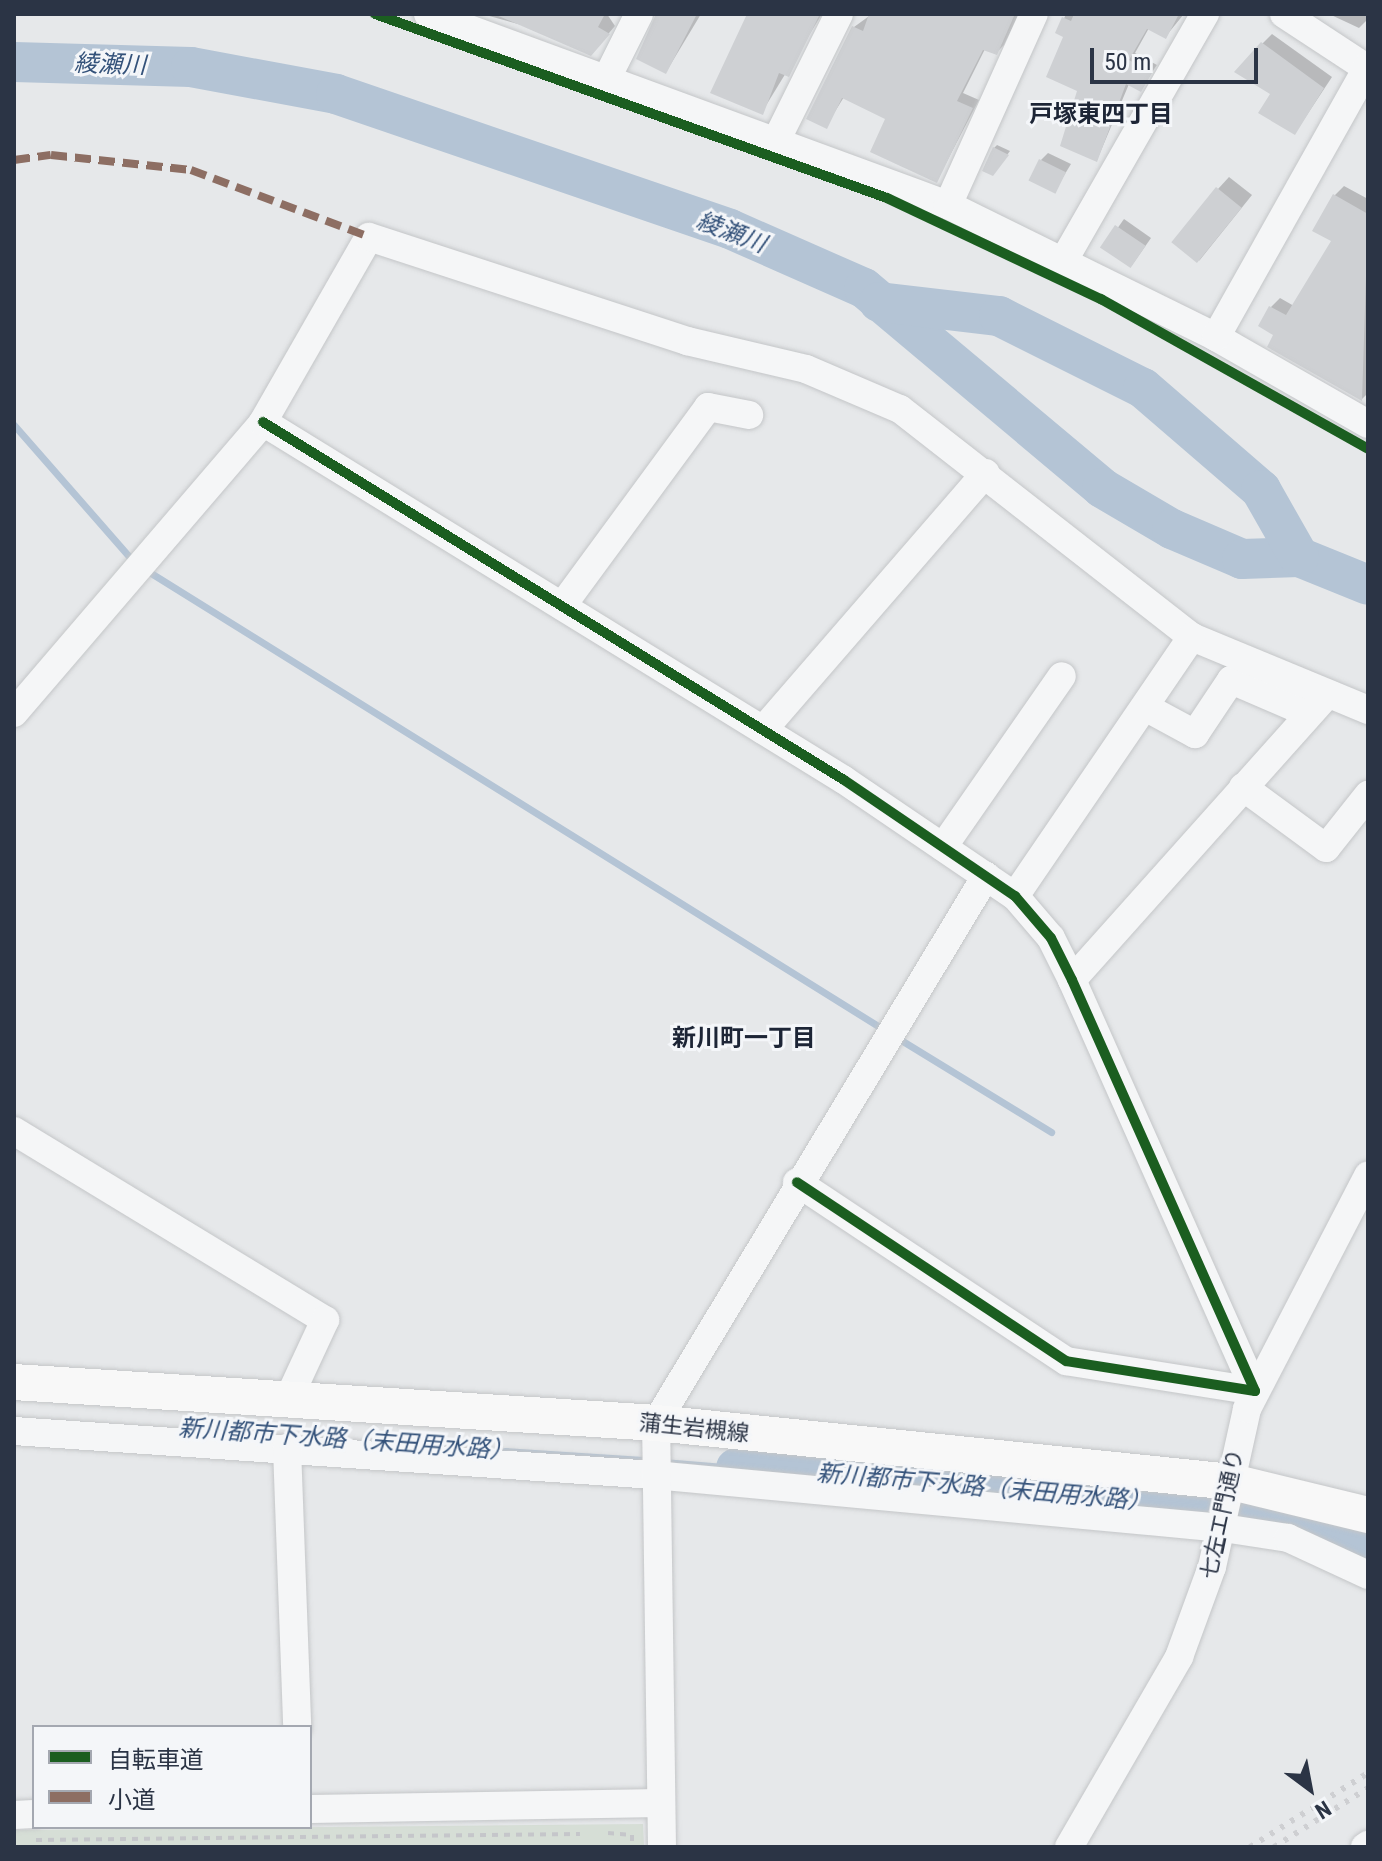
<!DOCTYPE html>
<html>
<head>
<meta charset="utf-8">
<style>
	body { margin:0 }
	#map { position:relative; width:1382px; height:1861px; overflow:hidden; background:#e6e8ea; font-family:"Roboto Condensed","Noto Sans JP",sans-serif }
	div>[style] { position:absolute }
	.green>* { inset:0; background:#d6ded6 }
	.shadow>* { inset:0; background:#0003; transform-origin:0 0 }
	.stream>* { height:7px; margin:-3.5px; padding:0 3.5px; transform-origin:3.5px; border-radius:3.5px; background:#b4c4d5 }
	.river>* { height:40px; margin:-20px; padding:0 20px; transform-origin:20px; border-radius:20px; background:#b4c4d5 }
	.building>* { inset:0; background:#ced0d3; transform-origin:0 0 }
	.path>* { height:4px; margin-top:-2px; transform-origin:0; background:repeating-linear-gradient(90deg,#c5c6ca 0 6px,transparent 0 12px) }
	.roads { filter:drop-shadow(0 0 2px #c4c6c8) drop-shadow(0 0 2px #c4c6c8) }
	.minor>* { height:28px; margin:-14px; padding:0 14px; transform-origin:14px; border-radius:14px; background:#f5f6f7 }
	.major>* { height:36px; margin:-18px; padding:0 18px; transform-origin:18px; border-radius:18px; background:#f8f8f8 }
	.rail>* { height:6px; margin-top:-3px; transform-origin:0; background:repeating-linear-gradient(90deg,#cecfd2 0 4px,transparent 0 12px) }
	.quiet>* { height:8px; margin-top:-4px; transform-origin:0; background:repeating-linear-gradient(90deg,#8d6e63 0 16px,transparent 0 24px) }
	.cycleway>* { height:10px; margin:-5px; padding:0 5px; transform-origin:5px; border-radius:5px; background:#1b5e20 }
	span { translate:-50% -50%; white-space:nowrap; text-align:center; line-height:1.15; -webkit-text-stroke:6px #f4f6f9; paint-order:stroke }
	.street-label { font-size:22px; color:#2b3445 }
	.water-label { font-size:24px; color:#34527a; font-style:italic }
	.neighbourhood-label { font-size:24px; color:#1d2536; font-weight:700 }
	.frame { position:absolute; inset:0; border:16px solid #2b3445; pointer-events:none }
	.legend { position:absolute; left:32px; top:1725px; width:280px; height:104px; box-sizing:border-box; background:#f4f6f9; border:2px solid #a4a8b1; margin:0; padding:10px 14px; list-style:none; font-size:24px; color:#2b3445 }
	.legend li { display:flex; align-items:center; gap:16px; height:40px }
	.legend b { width:40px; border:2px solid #a4a8b1 }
	.north { position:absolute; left:1270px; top:1749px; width:80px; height:80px; -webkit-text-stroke:6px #f4f6f9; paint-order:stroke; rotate:148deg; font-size:22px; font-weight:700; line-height:32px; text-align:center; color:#2b3445 }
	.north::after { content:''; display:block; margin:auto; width:28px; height:36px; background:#2b3445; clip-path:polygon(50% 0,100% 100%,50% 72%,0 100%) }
	.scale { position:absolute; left:1090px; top:48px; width:168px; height:36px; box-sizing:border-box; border:4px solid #2b3445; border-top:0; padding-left:10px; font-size:24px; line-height:28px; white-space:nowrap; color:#2b3445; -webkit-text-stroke:6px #f4f6f9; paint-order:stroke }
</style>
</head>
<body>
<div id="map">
	<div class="green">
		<i style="clip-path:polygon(643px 1824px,644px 1847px,14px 1847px,14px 1830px)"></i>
	</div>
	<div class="shadow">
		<i style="clip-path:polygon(482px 14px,607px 14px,615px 26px,598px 46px)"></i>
		<i style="clip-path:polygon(659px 14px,701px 14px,666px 72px)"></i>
		<i style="clip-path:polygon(748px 14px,822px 14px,762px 112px)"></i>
		<i style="clip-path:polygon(872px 14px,1019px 14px,1004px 45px,996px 53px,985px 49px,963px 93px,979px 100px,937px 180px,887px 118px,844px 97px,826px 126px,854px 27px)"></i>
		<i style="clip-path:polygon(1066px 14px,1184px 14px,1166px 36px,1149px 28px,1135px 53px,1157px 65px,1140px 90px,1129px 84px,1097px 160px,1066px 36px,1058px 32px)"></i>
		<i style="clip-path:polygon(1329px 14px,1368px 14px,1368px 19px,1359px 28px)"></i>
		<i style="clip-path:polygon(1272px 34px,1332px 77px,1295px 133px,1272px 93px,1262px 44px)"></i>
		<i style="clip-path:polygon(997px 145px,1010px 151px,996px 170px,994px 148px)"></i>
		<i style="clip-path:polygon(1048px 153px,1071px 164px,1054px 192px,1041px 160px)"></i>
		<i style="clip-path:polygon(1229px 177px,1252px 195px,1199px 261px,1218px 189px)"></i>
		<i style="clip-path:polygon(1344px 186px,1368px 199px,1368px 393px,1362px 399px,1270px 346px,1276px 334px,1271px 307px,1280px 298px,1294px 306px,1333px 241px,1335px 195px)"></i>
		<i style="left:1124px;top:219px;width:33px;height:34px;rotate:35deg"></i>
	</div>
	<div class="stream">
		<i style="left:14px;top:425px;width:184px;rotate:48.8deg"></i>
		<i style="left:146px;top:570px;width:872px;rotate:31.92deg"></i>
		<i style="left:896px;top:1037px;width:182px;rotate:31.5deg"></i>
		<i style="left:505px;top:1451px;width:138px;rotate:3.7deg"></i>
		<i style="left:663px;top:1462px;width:73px;rotate:4.7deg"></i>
	</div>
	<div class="river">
		<i style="left:14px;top:62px;width:177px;rotate:1.6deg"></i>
		<i style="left:191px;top:67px;width:147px;rotate:10.5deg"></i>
		<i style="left:336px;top:94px;width:416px;rotate:18.9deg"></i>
		<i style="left:730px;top:229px;width:146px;rotate:23.8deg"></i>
		<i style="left:864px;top:288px;width:311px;rotate:40deg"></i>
		<i style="left:1102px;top:488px;width:81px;rotate:30.4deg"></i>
		<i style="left:1172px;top:529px;width:76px;rotate:23.2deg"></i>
		<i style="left:1242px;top:559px;width:57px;rotate:-2deg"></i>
		<i style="left:1299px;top:557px;width:74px;rotate:22.1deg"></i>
		<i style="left:879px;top:302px;width:121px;rotate:6.7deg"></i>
		<i style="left:999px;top:316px;width:161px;rotate:26.6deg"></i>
		<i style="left:1143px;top:388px;width:156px;rotate:40.8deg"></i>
		<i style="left:1261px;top:490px;width:77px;rotate:60.4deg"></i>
		<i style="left:736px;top:1468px;width:476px;rotate:4.7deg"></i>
		<i style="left:1245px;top:1510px;width:62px;rotate:13.1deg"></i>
		<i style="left:1305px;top:1524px;width:69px;rotate:23.2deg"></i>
	</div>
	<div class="building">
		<i style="clip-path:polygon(494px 14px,605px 14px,598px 27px,610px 34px,591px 56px)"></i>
		<i style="clip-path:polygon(656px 14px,697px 14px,666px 74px,636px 59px)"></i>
		<i style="clip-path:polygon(747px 14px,820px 14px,789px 77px,779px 73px,763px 115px,710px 93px)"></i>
		<i style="clip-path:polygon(869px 14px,1015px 14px,997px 55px,983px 50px,957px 101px,973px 108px,937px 183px,870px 152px,885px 119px,842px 98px,827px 129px,806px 119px,852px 26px,863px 31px)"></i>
		<i style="clip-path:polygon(1074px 14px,1179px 14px,1166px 39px,1147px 29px,1129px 60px,1152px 73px,1141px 92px,1126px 84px,1097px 162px,1060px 146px,1077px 91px,1046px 77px,1063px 37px,1055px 33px,1062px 17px,1071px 21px)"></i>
		<i style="clip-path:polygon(1261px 42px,1324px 88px,1295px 135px,1258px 113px,1270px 94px,1234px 72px)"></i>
		<i style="clip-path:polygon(993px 147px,1009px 155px,993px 176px,982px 171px)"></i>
		<i style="left:1039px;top:159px;width:30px;height:24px;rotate:26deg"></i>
		<i style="left:1216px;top:187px;width:33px;height:71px;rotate:39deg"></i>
		<i style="clip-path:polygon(1333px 194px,1368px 214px,1362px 401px,1267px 347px,1273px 335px,1258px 326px,1269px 306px,1286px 315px,1331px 241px,1312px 231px)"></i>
		<i style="left:1115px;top:225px;width:37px;height:27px;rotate:34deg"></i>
	</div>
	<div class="path">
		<i style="left:608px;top:1833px;width:24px;rotate:5deg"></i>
		<i style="left:632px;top:1835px;width:12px;rotate:90deg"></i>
		<i style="left:36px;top:1840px;width:544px;rotate:-0.63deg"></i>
	</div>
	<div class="roads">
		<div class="minor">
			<i style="left:428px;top:14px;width:554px;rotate:20.17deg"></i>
			<i style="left:948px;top:205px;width:299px;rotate:26.2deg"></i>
			<i style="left:1216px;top:337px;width:175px;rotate:29.8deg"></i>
			<i style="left:1284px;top:14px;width:100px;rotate:33.2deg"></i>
			<i style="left:608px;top:76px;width:69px;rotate:-63.4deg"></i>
			<i style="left:778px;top:137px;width:137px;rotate:-63.6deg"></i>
			<i style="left:948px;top:205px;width:209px;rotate:-65.8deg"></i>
			<i style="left:1064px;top:260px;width:284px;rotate:-60.2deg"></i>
			<i style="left:1216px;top:337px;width:311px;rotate:-60.7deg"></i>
			<i style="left:263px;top:422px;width:682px;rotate:31.64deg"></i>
			<i style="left:844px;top:780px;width:207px;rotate:34.2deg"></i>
			<i style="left:1015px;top:896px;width:55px;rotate:49.4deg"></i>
			<i style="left:1051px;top:938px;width:47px;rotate:63.4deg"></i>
			<i style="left:1072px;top:980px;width:450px;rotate:66deg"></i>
			<i style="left:1255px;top:1391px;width:191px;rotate:-171deg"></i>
			<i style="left:1066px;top:1361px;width:323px;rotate:-146.4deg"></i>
			<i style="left:562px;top:606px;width:247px;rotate:-53.7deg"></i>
			<i style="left:708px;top:407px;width:42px;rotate:11deg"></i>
			<i style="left:1145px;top:707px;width:57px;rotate:28.4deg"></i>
			<i style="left:1195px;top:734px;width:65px;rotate:-56.3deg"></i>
			<i style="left:1231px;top:680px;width:84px;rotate:23.2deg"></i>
			<i style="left:14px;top:713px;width:383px;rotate:-49.4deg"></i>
			<i style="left:263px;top:422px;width:213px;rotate:-60.2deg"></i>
			<i style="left:369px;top:237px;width:335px;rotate:18.1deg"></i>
			<i style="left:687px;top:341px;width:122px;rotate:13.2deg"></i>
			<i style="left:806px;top:369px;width:102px;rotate:23.1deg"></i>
			<i style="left:900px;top:409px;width:370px;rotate:38deg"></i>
			<i style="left:1192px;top:637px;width:191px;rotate:22.5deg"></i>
			<i style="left:763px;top:730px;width:340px;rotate:-49.1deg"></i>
			<i style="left:1243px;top:787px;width:103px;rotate:36.3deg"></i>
			<i style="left:1326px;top:848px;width:68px;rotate:-51.6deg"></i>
			<i style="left:943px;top:847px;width:208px;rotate:-55.2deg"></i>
			<i style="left:1015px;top:896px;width:314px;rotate:-55.7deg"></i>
			<i style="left:1072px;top:980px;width:384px;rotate:-48.2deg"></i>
			<i style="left:14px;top:1131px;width:364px;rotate:31.3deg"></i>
			<i style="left:325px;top:1320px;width:90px;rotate:114.9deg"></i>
			<i style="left:14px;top:1431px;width:642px;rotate:3.93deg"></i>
			<i style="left:654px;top:1475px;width:571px;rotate:5.32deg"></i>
			<i style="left:1223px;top:1528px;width:66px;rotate:8.7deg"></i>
			<i style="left:1288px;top:1538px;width:88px;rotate:24.8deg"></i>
			<i style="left:287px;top:1448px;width:279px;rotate:87.9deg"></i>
			<i style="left:310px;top:1809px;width:351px;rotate:-1deg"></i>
			<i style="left:14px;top:1815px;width:20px;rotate:-3deg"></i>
			<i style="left:662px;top:1847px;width:424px;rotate:-90.8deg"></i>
			<i style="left:656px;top:1423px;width:639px;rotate:-58.9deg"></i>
			<i style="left:1069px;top:1847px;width:220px;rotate:-59.9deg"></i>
			<i style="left:1179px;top:1657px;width:96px;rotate:-69.9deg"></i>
			<i style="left:1212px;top:1567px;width:162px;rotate:-77.5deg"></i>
			<i style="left:1247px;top:1409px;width:263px;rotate:-62.6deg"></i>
			<i style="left:1365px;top:1847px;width:4px;rotate:-34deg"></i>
		</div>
		<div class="major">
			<i style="left:14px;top:1382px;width:643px;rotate:3.65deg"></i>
			<i style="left:656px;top:1423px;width:579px;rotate:5.85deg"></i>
			<i style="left:1232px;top:1482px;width:140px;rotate:13.6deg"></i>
		</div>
	</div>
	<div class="rail">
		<i style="left:1250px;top:1847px;width:139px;rotate:-32.1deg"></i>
		<i style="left:1274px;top:1847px;width:111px;rotate:-32.1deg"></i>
	</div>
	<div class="quiet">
		<i style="left:14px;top:160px;width:37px;rotate:-8deg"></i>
		<i style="left:51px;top:155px;width:141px;rotate:6.1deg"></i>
		<i style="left:191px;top:170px;width:190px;rotate:20.6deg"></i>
	</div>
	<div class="cycleway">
		<i style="left:375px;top:14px;width:544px;rotate:19.77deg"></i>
		<i style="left:887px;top:198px;width:237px;rotate:25.3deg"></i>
		<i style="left:1101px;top:299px;width:306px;rotate:29.3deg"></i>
		<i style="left:263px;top:422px;width:682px;rotate:31.64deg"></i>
		<i style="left:844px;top:780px;width:207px;rotate:34.2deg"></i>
		<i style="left:1015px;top:896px;width:55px;rotate:49.4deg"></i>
		<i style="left:1051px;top:938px;width:47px;rotate:63.4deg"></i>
		<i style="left:1072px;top:980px;width:450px;rotate:66deg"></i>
		<i style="left:1255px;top:1391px;width:191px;rotate:-171deg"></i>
		<i style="left:1066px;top:1361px;width:323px;rotate:-146.4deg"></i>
	</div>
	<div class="street-label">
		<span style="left:694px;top:1428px;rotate:6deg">蒲生岩槻線</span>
		<span style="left:1222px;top:1514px;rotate:-78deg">七左エ門通り</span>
	</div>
	<div class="water-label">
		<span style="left:110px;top:65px;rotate:2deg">綾瀬川</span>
		<span style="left:731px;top:233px;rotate:21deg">綾瀬川</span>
		<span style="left:346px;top:1440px;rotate:4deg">新川都市下水路（末田用水路）</span>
		<span style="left:984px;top:1488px;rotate:5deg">新川都市下水路（末田用水路）</span>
	</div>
	<div class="neighbourhood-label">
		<span style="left:1101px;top:115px">戸塚東四丁目</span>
		<span style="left:744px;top:1039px">新川町一丁目</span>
	</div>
	<div class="frame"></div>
	<ul class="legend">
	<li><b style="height:10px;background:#1b5e20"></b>自転車道</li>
	<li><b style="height:10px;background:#8d6e63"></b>小道</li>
	</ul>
	<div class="north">N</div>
	<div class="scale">50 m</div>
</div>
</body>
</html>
